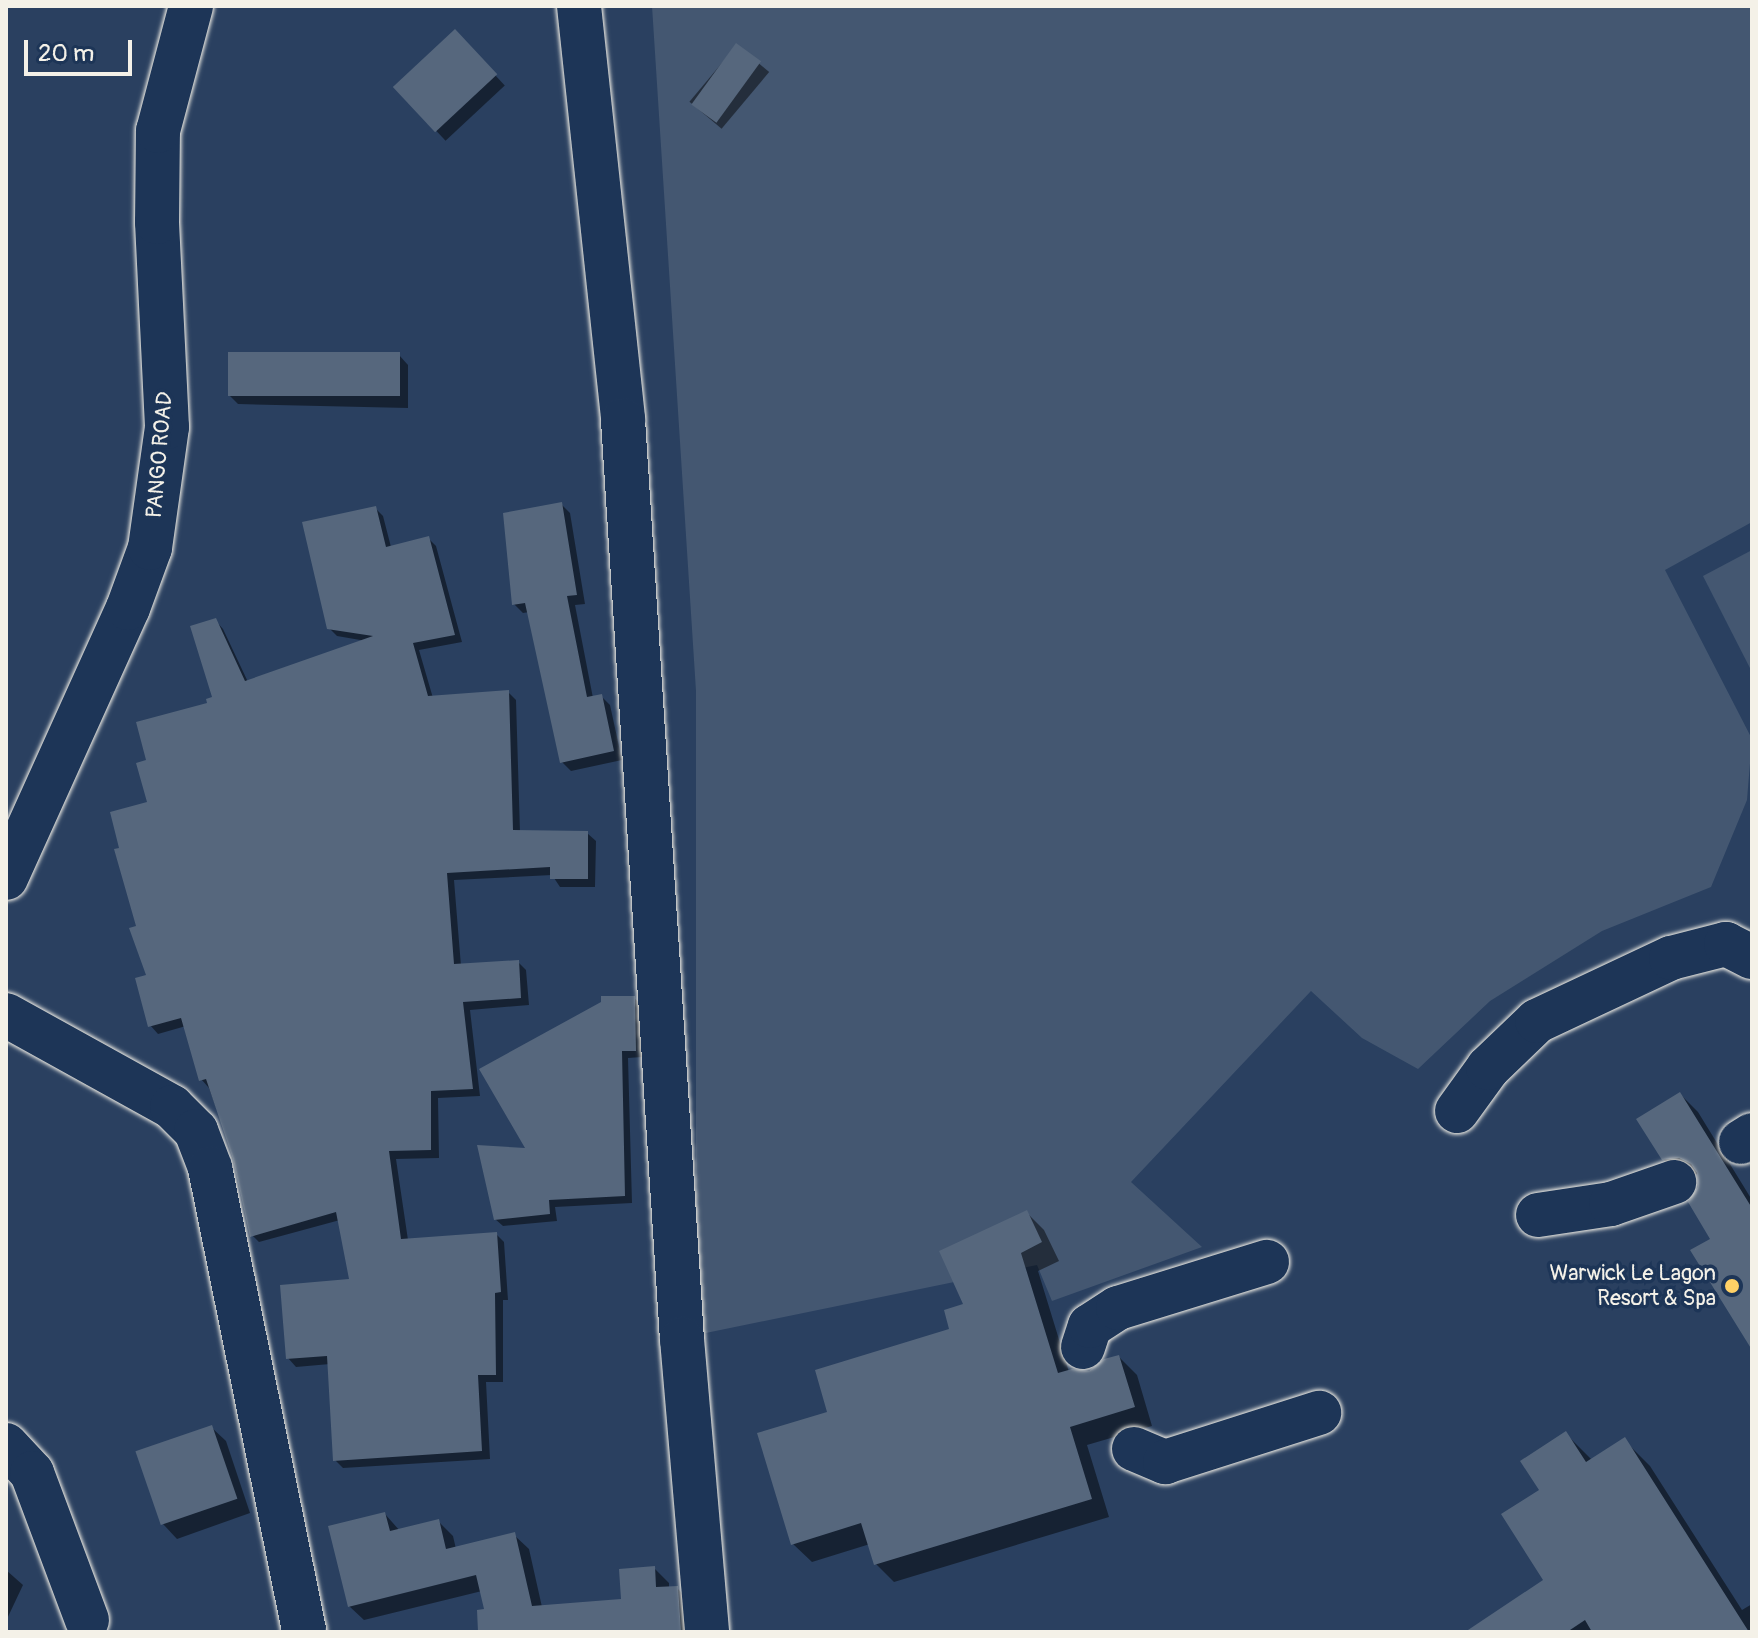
<!DOCTYPE html>
<html>
<head>
<meta charset="utf-8">
<style>
	body { margin:0 }
	#map { position:relative; width:1758px; height:1638px; overflow:hidden; background:#2a4060; font-family:Pangolin,sans-serif }
	div>[style] { position:absolute }
	.green>* { inset:0; background:#445771 }
	.shadow>* { inset:0; background:#0007; transform-origin:0 0 }
	.building>* { inset:0; background:#56677d; transform-origin:0 0 }
	.roads { filter:drop-shadow(0 0 2px #f4f1e8) drop-shadow(0 0 2px #f4f1e8) }
	.minor>* { height:44px; margin:-22px; padding:0 22px; transform-origin:22px; border-radius:22px; background:#1d3557 }
	.dots>* { width:22px; height:22px; translate:-50% -50%; box-sizing:border-box; border:4px solid #1d3557; border-radius:50% }
	span { translate:-50% -50%; white-space:nowrap; text-align:center; line-height:1.15; -webkit-text-stroke:7px #1d3557; paint-order:stroke }
	.street-label { font-size:22px; color:#f4f1e8 }
	.poi-label { font-size:22px; color:#f4f1e8 }
	.right { translate:-100% -50%; text-align:right }
	.frame { position:absolute; inset:0; border:8px solid #f4f1e8; pointer-events:none }
	.scale { position:absolute; left:24px; top:40px; width:108px; height:36px; box-sizing:border-box; border:4px solid #f4f1e8; border-top:0; padding-left:10px; font-size:24px; line-height:28px; white-space:nowrap; color:#f4f1e8; -webkit-text-stroke:6px #1d3557; paint-order:stroke }
</style>
</head>
<body>
<div id="map">
	<div class="green">
		<i style="clip-path:polygon(652px 6px,1752px 6px,1752px 522px,1665px 570px,1752px 739px,1747px 800px,1711px 887px,1602px 931px,1490px 1001px,1418px 1069px,1362px 1038px,1311px 991px,1131px 1182px,1202px 1247px,1052px 1301px,1037px 1265px,696px 1335px,696px 691px)"></i>
		<i style="clip-path:polygon(1752px 550px,1752px 672px,1703px 576px)"></i>
	</div>
	<div class="shadow">
		<i style="left:455px;top:32px;width:73px;height:81px;rotate:47deg"></i>
		<i style="left:737px;top:45px;width:42px;height:74px;rotate:40deg"></i>
		<i style="clip-path:polygon(399px 355px,408px 365px,408px 408px,238px 404px,229px 395px)"></i>
		<i style="clip-path:polygon(561px 504px,570px 513px,585px 604px,575px 605px,593px 698px,601px 696px,610px 705px,622px 760px,571px 771px,562px 762px,529px 612px,523px 613px,514px 604px)"></i>
		<i style="clip-path:polygon(375px 508px,383px 516px,391px 547px,428px 538px,436px 546px,462px 642px,419px 650px,433px 698px,508px 692px,516px 700px,520px 832px,587px 833px,596px 841px,595px 887px,560px 887px,552px 875px,454px 880px,461px 966px,518px 962px,526px 970px,529px 1005px,470px 1010px,480px 1096px,438px 1098px,439px 1158px,396px 1159px,408px 1240px,496px 1234px,504px 1242px,508px 1300px,503px 1300px,503px 1382px,486px 1382px,490px 1459px,343px 1468px,335px 1460px,330px 1364px,296px 1367px,288px 1358px,351px 1281px,340px 1220px,259px 1242px,251px 1234px,235px 1159px,209px 1088px,201px 1079px,186px 1026px,158px 1034px,150px 1025px,148px 977px,122px 850px,150px 804px,149px 762px,214px 698px,215px 620px,223px 629px,248px 682px,366px 641px,337px 636px,329px 628px)"></i>
		<i style="clip-path:polygon(634px 998px,642px 1005px,642px 1057px,628px 1058px,632px 1203px,555px 1207px,557px 1221px,503px 1226px,495px 1219px,529px 1150px)"></i>
		<i style="clip-path:polygon(1680px 1094px,1698px 1112px,1752px 1200px,1752px 1348px,1700px 1188px,1699px 1174px,1681px 1177px,1663px 1159px)"></i>
		<i style="clip-path:polygon(1026px 1212px,1044px 1230px,1059px 1261px,1038px 1271px,1069px 1372px,1089px 1373px,1119px 1357px,1137px 1375px,1152px 1426px,1087px 1445px,1109px 1517px,894px 1582px,876px 1564px,870px 1544px,812px 1562px,793px 1544px,829px 1413px,952px 1331px)"></i>
		<i style="clip-path:polygon(211px 1427px,226px 1441px,250px 1513px,177px 1539px,163px 1524px)"></i>
		<i style="clip-path:polygon(1566px 1434px,1592px 1460px,1624px 1440px,1650px 1466px,1742px 1610px,1752px 1604px,1752px 1632px,1479px 1632px,1546px 1581px,1541px 1491px)"></i>
		<i style="clip-path:polygon(385px 1514px,400px 1531px,438px 1521px,453px 1536px,456px 1549px,514px 1535px,529px 1549px,542px 1607px,623px 1601px,654px 1568px,669px 1583px,669px 1588px,677px 1588px,691px 1602px,694px 1632px,491px 1632px,482px 1591px,364px 1620px,349px 1606px)"></i>
		<i style="clip-path:polygon(6px 1570px,23px 1585px,6px 1621px)"></i>
	</div>
	<div class="building">
		<i style="left:455px;top:29px;width:62px;height:85px;rotate:47deg"></i>
		<i style="left:736px;top:43px;width:31px;height:76px;rotate:36deg"></i>
		<i style="left:228px;top:352px;width:172px;height:44px"></i>
		<i style="clip-path:polygon(562px 502px,577px 595px,567px 596px,587px 697px,602px 694px,614px 751px,560px 763px,525px 603px,512px 605px,503px 513px)"></i>
		<i style="clip-path:polygon(376px 506px,386px 547px,429px 536px,455px 635px,413px 643px,428px 696px,509px 690px,513px 830px,588px 831px,588px 879px,550px 879px,550px 867px,447px 873px,454px 964px,519px 960px,521px 998px,463px 1002px,473px 1089px,431px 1091px,431px 1150px,389px 1151px,401px 1239px,497px 1232px,501px 1292px,495px 1293px,496px 1375px,478px 1375px,482px 1451px,333px 1461px,327px 1356px,286px 1359px,280px 1285px,349px 1279px,336px 1212px,250px 1237px,233px 1159px,206px 1079px,199px 1081px,181px 1018px,148px 1027px,135px 978px,146px 975px,129px 928px,136px 926px,114px 849px,119px 848px,110px 812px,147px 802px,136px 763px,146px 760px,136px 722px,207px 703px,206px 699px,212px 697px,190px 626px,216px 618px,245px 681px,373px 636px,327px 629px,302px 522px)"></i>
		<i style="clip-path:polygon(601px 996px,635px 996px,636px 1051px,622px 1051px,625px 1196px,549px 1200px,550px 1214px,494px 1220px,477px 1145px,525px 1148px,479px 1069px,601px 1002px)"></i>
		<i style="clip-path:polygon(1680px 1092px,1752px 1208px,1752px 1350px,1690px 1250px,1710px 1239px,1688px 1202px,1698px 1187px,1697px 1173px,1691px 1164px,1679px 1158px,1662px 1160px,1636px 1119px)"></i>
		<i style="clip-path:polygon(1027px 1210px,1042px 1242px,1021px 1253px,1058px 1373px,1072px 1369px,1089px 1371px,1104px 1359px,1119px 1355px,1135px 1407px,1070px 1427px,1092px 1499px,874px 1565px,861px 1523px,791px 1545px,757px 1433px,827px 1412px,815px 1370px,949px 1329px,944px 1310px,963px 1304px,939px 1251px)"></i>
		<i style="left:212px;top:1425px;width:78px;height:81px;rotate:71deg"></i>
		<i style="clip-path:polygon(1566px 1431px,1586px 1462px,1625px 1437px,1749px 1632px,1592px 1632px,1585px 1620px,1567px 1632px,1465px 1632px,1543px 1580px,1501px 1514px,1539px 1490px,1520px 1461px)"></i>
		<i style="clip-path:polygon(385px 1512px,390px 1531px,439px 1519px,446px 1549px,515px 1532px,532px 1606px,621px 1599px,619px 1569px,655px 1566px,656px 1587px,678px 1586px,681px 1632px,478px 1632px,477px 1610px,484px 1609px,476px 1575px,348px 1607px,328px 1526px)"></i>
	</div>
	<div class="roads">
		<div class="minor">
			<i style="left:579px;top:6px;width:416px;rotate:83.9deg"></i>
			<i style="left:623px;top:420px;width:921px;rotate:86.33deg"></i>
			<i style="left:682px;top:1339px;width:294px;rotate:85.1deg"></i>
			<i style="left:6px;top:878px;width:296px;rotate:-65.7deg"></i>
			<i style="left:128px;top:608px;width:64px;rotate:-69.9deg"></i>
			<i style="left:150px;top:548px;width:122px;rotate:-82deg"></i>
			<i style="left:167px;top:427px;width:205px;rotate:-92.8deg"></i>
			<i style="left:157px;top:222px;width:91px;rotate:-89.4deg"></i>
			<i style="left:158px;top:131px;width:129px;rotate:-75.2deg"></i>
			<i style="left:6px;top:1015px;width:190px;rotate:29deg"></i>
			<i style="left:172px;top:1107px;width:34px;rotate:45deg"></i>
			<i style="left:196px;top:1131px;width:40px;rotate:69deg"></i>
			<i style="left:210px;top:1168px;width:473px;rotate:78.5deg"></i>
			<i style="left:1457px;top:1111px;width:53px;rotate:-54.2deg"></i>
			<i style="left:1488px;top:1068px;width:68px;rotate:-43.8deg"></i>
			<i style="left:1537px;top:1021px;width:148px;rotate:-25.2deg"></i>
			<i style="left:1671px;top:958px;width:57px;rotate:-14.3deg"></i>
			<i style="left:1726px;top:944px;width:29px;rotate:27deg"></i>
			<i style="left:1741px;top:1142px;width:13px;rotate:-32deg"></i>
			<i style="left:1538px;top:1215px;width:74px;rotate:-8.6deg"></i>
			<i style="left:1611px;top:1204px;width:67px;rotate:-19.2deg"></i>
			<i style="left:1083px;top:1347px;width:22px;rotate:-72deg"></i>
			<i style="left:1090px;top:1326px;width:33px;rotate:-33deg"></i>
			<i style="left:1118px;top:1308px;width:156px;rotate:-17.2deg"></i>
			<i style="left:6px;top:1445px;width:38px;rotate:47deg"></i>
			<i style="left:32px;top:1473px;width:157px;rotate:69.5deg"></i>
			<i style="left:1134px;top:1449px;width:34px;rotate:23deg"></i>
			<i style="left:1165px;top:1462px;width:162px;rotate:-17.7deg"></i>
		</div>
	</div>
	<div class="dots">
		<i style="left:1732px;top:1286px;background:#ffd166"></i>
	</div>
	<div class="street-label">
		<span style="left:160px;top:455px;rotate:-85deg">PANGO ROAD</span>
	</div>
	<div class="poi-label">
		<span class="right" style="left:1716px;top:1286px">Warwick Le Lagon<br>Resort &amp; Spa</span>
	</div>
	<div class="frame"></div>
	<div class="scale">20 m</div>
</div>
</body>
</html>
